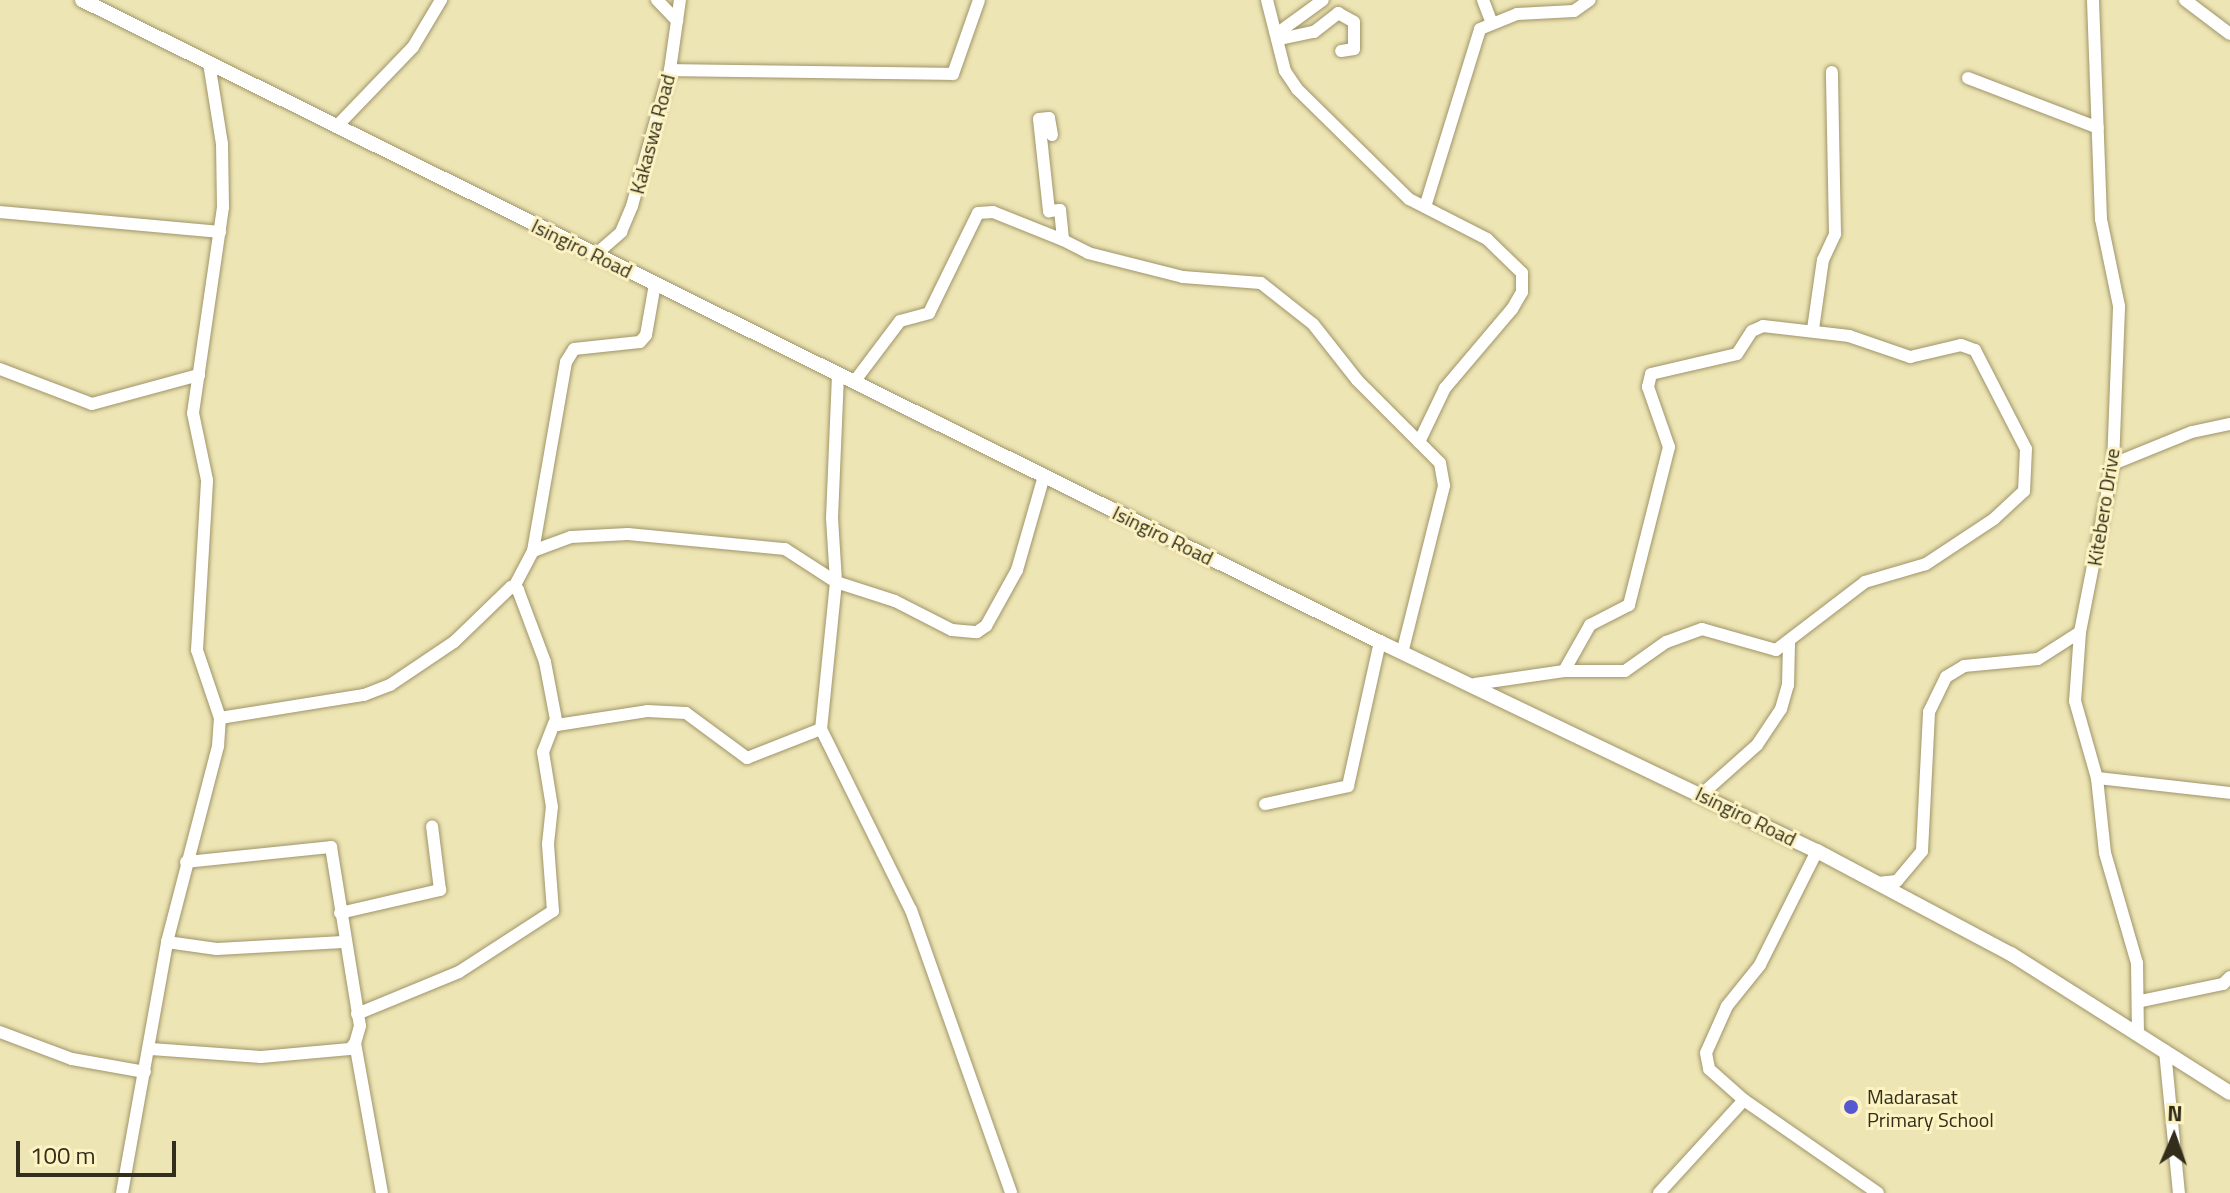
<!DOCTYPE html>
<html>
<head>
<meta charset="utf-8">
<style>
	body { margin:0 }
	#map { position:relative; width:2230px; height:1193px; overflow:hidden; background:#eee5b5; font-family:"Titillium Web",sans-serif }
	div>[style] { position:absolute }
	.roads { filter:drop-shadow(0 0 2px #9f9568) drop-shadow(0 0 2px #9f9568) }
	.minor>* { height:12px; margin:-6px; padding:0 6px; transform-origin:6px; border-radius:6px; background:#fff }
	.major>* { height:14px; margin:-7px; padding:0 7px; transform-origin:7px; border-radius:7px; background:#fff }
	.dots>* { width:22px; height:22px; translate:-50% -50%; box-sizing:border-box; border:4px solid #fcf2c2; border-radius:50% }
	span { translate:-50% -50%; white-space:nowrap; text-align:center; line-height:1.15; -webkit-text-stroke:6px #fcf2c2; paint-order:stroke }
	.street-label { font-size:20px; color:#322e1b }
	.poi-label { font-size:20px; color:#322e1b }
	.left { translate:0 -50%; text-align:left }
	.north { position:absolute; left:2134px; top:1097px; width:80px; height:80px; -webkit-text-stroke:6px #fcf2c2; paint-order:stroke; rotate:2deg; font-size:22px; font-weight:700; line-height:32px; text-align:center; color:#322e1b }
	.north::after { content:''; display:block; margin:auto; width:28px; height:36px; background:#322e1b; clip-path:polygon(50% 0,100% 100%,50% 72%,0 100%) }
	.scale { position:absolute; left:16px; top:1141px; width:160px; height:36px; box-sizing:border-box; border:4px solid #322e1b; border-top:0; padding-left:10px; font-size:24px; line-height:28px; white-space:nowrap; color:#322e1b; -webkit-text-stroke:6px #fcf2c2; paint-order:stroke }
</style>
</head>
<body>
<div id="map">
	<div class="roads">
		<div class="minor">
			<i style="left:657px;top:0;width:29px;rotate:46deg"></i>
			<i style="left:1267px;top:0;width:73px;rotate:75.8deg"></i>
			<i style="left:1285px;top:71px;width:22px;rotate:56deg"></i>
			<i style="left:1297px;top:89px;width:157px;rotate:44.5deg"></i>
			<i style="left:1409px;top:199px;width:88px;rotate:27.1deg"></i>
			<i style="left:1487px;top:239px;width:49px;rotate:44.2deg"></i>
			<i style="left:1522px;top:273px;width:19px;rotate:90deg"></i>
			<i style="left:1522px;top:292px;width:20px;rotate:120deg"></i>
			<i style="left:1512px;top:309px;width:104px;rotate:130.3deg"></i>
			<i style="left:1445px;top:388px;width:60px;rotate:115.7deg"></i>
			<i style="left:1483px;top:0;width:22px;rotate:69deg"></i>
			<i style="left:2185px;top:0;width:56px;rotate:37.1deg"></i>
			<i style="left:1279px;top:32px;width:54px;rotate:-36deg"></i>
			<i style="left:1280px;top:39px;width:35px;rotate:-12deg"></i>
			<i style="left:1314px;top:32px;width:31px;rotate:-38deg"></i>
			<i style="left:1338px;top:13px;width:18px;rotate:29deg"></i>
			<i style="left:1354px;top:22px;width:27px;rotate:90deg"></i>
			<i style="left:1354px;top:49px;width:13px;rotate:171deg"></i>
			<i style="left:670px;top:70px;width:283px;rotate:0.8deg"></i>
			<i style="left:953px;top:74px;width:78px;rotate:-70.6deg"></i>
			<i style="left:1968px;top:78px;width:139px;rotate:21deg"></i>
			<i style="left:336px;top:127px;width:111px;rotate:-46.1deg"></i>
			<i style="left:413px;top:47px;width:55px;rotate:-59.2deg"></i>
			<i style="left:1052px;top:135px;width:17px;rotate:-100deg"></i>
			<i style="left:1049px;top:118px;width:10px;rotate:174deg"></i>
			<i style="left:1039px;top:119px;width:93px;rotate:83.8deg"></i>
			<i style="left:1049px;top:211px;width:11px;rotate:-5deg"></i>
			<i style="left:1060px;top:210px;width:30px;rotate:84deg"></i>
			<i style="left:1063px;top:240px;width:28px;rotate:27deg"></i>
			<i style="left:1088px;top:253px;width:98px;rotate:14.2deg"></i>
			<i style="left:1183px;top:277px;width:78px;rotate:4.4deg"></i>
			<i style="left:1261px;top:283px;width:66px;rotate:38.3deg"></i>
			<i style="left:1313px;top:324px;width:71px;rotate:51.8deg"></i>
			<i style="left:1357px;top:380px;width:117px;rotate:45deg"></i>
			<i style="left:1440px;top:463px;width:23px;rotate:80deg"></i>
			<i style="left:1444px;top:486px;width:172px;rotate:104.1deg"></i>
			<i style="left:1425px;top:207px;width:186px;rotate:-72.8deg"></i>
			<i style="left:1480px;top:29px;width:40px;rotate:-22deg"></i>
			<i style="left:1517px;top:14px;width:57px;rotate:-3deg"></i>
			<i style="left:1574px;top:11px;width:19px;rotate:-35deg"></i>
			<i style="left:0;top:212px;width:221px;rotate:5.2deg"></i>
			<i style="left:595px;top:255px;width:35px;rotate:-41deg"></i>
			<i style="left:621px;top:232px;width:28px;rotate:-67deg"></i>
			<i style="left:632px;top:206px;width:141px;rotate:-74.4deg"></i>
			<i style="left:670px;top:70px;width:71px;rotate:-81.9deg"></i>
			<i style="left:1813px;top:329px;width:70px;rotate:-81.8deg"></i>
			<i style="left:1823px;top:260px;width:29px;rotate:-65deg"></i>
			<i style="left:1835px;top:234px;width:162px;rotate:-91.1deg"></i>
			<i style="left:0;top:369px;width:98px;rotate:20.8deg"></i>
			<i style="left:92px;top:404px;width:111px;rotate:-15.2deg"></i>
			<i style="left:838px;top:375px;width:143px;rotate:92.4deg"></i>
			<i style="left:832px;top:518px;width:64px;rotate:86.4deg"></i>
			<i style="left:836px;top:582px;width:148px;rotate:95.8deg"></i>
			<i style="left:821px;top:729px;width:202px;rotate:63.6deg"></i>
			<i style="left:911px;top:910px;width:300px;rotate:70.5deg"></i>
			<i style="left:854px;top:382px;width:76px;rotate:-53deg"></i>
			<i style="left:900px;top:321px;width:30px;rotate:-15deg"></i>
			<i style="left:929px;top:313px;width:111px;rotate:-63.9deg"></i>
			<i style="left:978px;top:213px;width:15px;rotate:-4deg"></i>
			<i style="left:993px;top:212px;width:75px;rotate:21.8deg"></i>
			<i style="left:2113px;top:464px;width:85px;rotate:-22.1deg"></i>
			<i style="left:2192px;top:432px;width:39px;rotate:-12deg"></i>
			<i style="left:533px;top:551px;width:40px;rotate:-20.2deg"></i>
			<i style="left:571px;top:537px;width:57px;rotate:-3deg"></i>
			<i style="left:628px;top:534px;width:158px;rotate:5.5deg"></i>
			<i style="left:785px;top:549px;width:61px;rotate:32.9deg"></i>
			<i style="left:836px;top:582px;width:62px;rotate:17.9deg"></i>
			<i style="left:895px;top:601px;width:64px;rotate:27deg"></i>
			<i style="left:952px;top:630px;width:25px;rotate:5deg"></i>
			<i style="left:977px;top:632px;width:11px;rotate:-34deg"></i>
			<i style="left:986px;top:626px;width:64px;rotate:-61deg"></i>
			<i style="left:1017px;top:570px;width:98px;rotate:-74deg"></i>
			<i style="left:514px;top:587px;width:41px;rotate:-62.2deg"></i>
			<i style="left:533px;top:551px;width:192px;rotate:-80.1deg"></i>
			<i style="left:566px;top:362px;width:15px;rotate:-58deg"></i>
			<i style="left:574px;top:349px;width:66px;rotate:-6.1deg"></i>
			<i style="left:640px;top:342px;width:9px;rotate:-49deg"></i>
			<i style="left:646px;top:335px;width:52px;rotate:-80deg"></i>
			<i style="left:2080px;top:632px;width:69px;rotate:94.1deg"></i>
			<i style="left:2075px;top:701px;width:80px;rotate:74.1deg"></i>
			<i style="left:2097px;top:778px;width:75px;rotate:83.9deg"></i>
			<i style="left:2105px;top:853px;width:115px;rotate:73.8deg"></i>
			<i style="left:2137px;top:963px;width:68px;rotate:89.2deg"></i>
			<i style="left:1475px;top:684px;width:90px;rotate:-8.3deg"></i>
			<i style="left:1564px;top:671px;width:53px;rotate:-60.5deg"></i>
			<i style="left:1590px;top:625px;width:44px;rotate:-27.1deg"></i>
			<i style="left:1629px;top:605px;width:163px;rotate:-75.8deg"></i>
			<i style="left:1669px;top:447px;width:64px;rotate:-109.3deg"></i>
			<i style="left:1648px;top:387px;width:13px;rotate:-77deg"></i>
			<i style="left:1651px;top:374px;width:88px;rotate:-13.1deg"></i>
			<i style="left:1737px;top:354px;width:27px;rotate:-57deg"></i>
			<i style="left:1752px;top:331px;width:12px;rotate:-24deg"></i>
			<i style="left:1763px;top:326px;width:87px;rotate:6.6deg"></i>
			<i style="left:1849px;top:336px;width:65px;rotate:19deg"></i>
			<i style="left:1910px;top:357px;width:52px;rotate:-13.2deg"></i>
			<i style="left:1961px;top:345px;width:15px;rotate:20deg"></i>
			<i style="left:1975px;top:350px;width:111px;rotate:62.7deg"></i>
			<i style="left:2026px;top:449px;width:42px;rotate:92.7deg"></i>
			<i style="left:2024px;top:491px;width:41px;rotate:137deg"></i>
			<i style="left:1994px;top:519px;width:82px;rotate:146.5deg"></i>
			<i style="left:1926px;top:564px;width:64px;rotate:163.6deg"></i>
			<i style="left:1865px;top:582px;width:112px;rotate:142.6deg"></i>
			<i style="left:1776px;top:650px;width:77px;rotate:-164.2deg"></i>
			<i style="left:1702px;top:629px;width:38px;rotate:160deg"></i>
			<i style="left:1666px;top:642px;width:50px;rotate:144.7deg"></i>
			<i style="left:1625px;top:671px;width:61px;rotate:180deg"></i>
			<i style="left:220px;top:718px;width:146px;rotate:-9.1deg"></i>
			<i style="left:364px;top:695px;width:28px;rotate:-21deg"></i>
			<i style="left:390px;top:685px;width:77px;rotate:-33.9deg"></i>
			<i style="left:454px;top:642px;width:79px;rotate:-44deg"></i>
			<i style="left:511px;top:587px;width:8px;rotate:23deg"></i>
			<i style="left:518px;top:590px;width:77px;rotate:69.4deg"></i>
			<i style="left:545px;top:662px;width:64px;rotate:79.2deg"></i>
			<i style="left:557px;top:725px;width:91px;rotate:-8.8deg"></i>
			<i style="left:647px;top:711px;width:39px;rotate:3deg"></i>
			<i style="left:686px;top:713px;width:76px;rotate:36.4deg"></i>
			<i style="left:747px;top:758px;width:79px;rotate:-21.4deg"></i>
			<i style="left:2097px;top:778px;width:134px;rotate:6.4deg"></i>
			<i style="left:1702px;top:794px;width:74px;rotate:-41.7deg"></i>
			<i style="left:1757px;top:745px;width:43px;rotate:-56.3deg"></i>
			<i style="left:1781px;top:709px;width:25px;rotate:-74deg"></i>
			<i style="left:1788px;top:685px;width:42px;rotate:-88.6deg"></i>
			<i style="left:1265px;top:804px;width:85px;rotate:-12.2deg"></i>
			<i style="left:1348px;top:786px;width:148px;rotate:-77.5deg"></i>
			<i style="left:1817px;top:851px;width:127px;rotate:116.6deg"></i>
			<i style="left:1760px;top:965px;width:53px;rotate:128.8deg"></i>
			<i style="left:1727px;top:1006px;width:51px;rotate:114.1deg"></i>
			<i style="left:1706px;top:1053px;width:16px;rotate:79deg"></i>
			<i style="left:1709px;top:1069px;width:47px;rotate:41.5deg"></i>
			<i style="left:1744px;top:1100px;width:163px;rotate:34.8deg"></i>
			<i style="left:186px;top:862px;width:146px;rotate:-5.9deg"></i>
			<i style="left:331px;top:847px;width:181px;rotate:80.8deg"></i>
			<i style="left:360px;top:1026px;width:18px;rotate:106deg"></i>
			<i style="left:355px;top:1043px;width:152px;rotate:79.8deg"></i>
			<i style="left:1878px;top:883px;width:19px;rotate:-6deg"></i>
			<i style="left:1897px;top:881px;width:39px;rotate:-50deg"></i>
			<i style="left:1922px;top:851px;width:139px;rotate:-87.1deg"></i>
			<i style="left:1929px;top:712px;width:39px;rotate:-64deg"></i>
			<i style="left:1946px;top:677px;width:21px;rotate:-31deg"></i>
			<i style="left:1964px;top:666px;width:74px;rotate:-5.4deg"></i>
			<i style="left:2038px;top:659px;width:50px;rotate:-32.7deg"></i>
			<i style="left:2080px;top:632px;width:171px;rotate:-78.9deg"></i>
			<i style="left:2113px;top:464px;width:158px;rotate:-87.8deg"></i>
			<i style="left:2119px;top:306px;width:89px;rotate:-101.7deg"></i>
			<i style="left:2101px;top:219px;width:219px;rotate:-92.1deg"></i>
			<i style="left:340px;top:913px;width:103px;rotate:-13deg"></i>
			<i style="left:440px;top:890px;width:64px;rotate:-97.1deg"></i>
			<i style="left:167px;top:942px;width:50px;rotate:8deg"></i>
			<i style="left:217px;top:949px;width:126px;rotate:-3.2deg"></i>
			<i style="left:2141px;top:1001px;width:84px;rotate:-11.7deg"></i>
			<i style="left:2223px;top:984px;width:10px;rotate:-45deg"></i>
			<i style="left:357px;top:1014px;width:110px;rotate:-22.4deg"></i>
			<i style="left:459px;top:972px;width:112px;rotate:-33deg"></i>
			<i style="left:553px;top:911px;width:67px;rotate:-94.3deg"></i>
			<i style="left:548px;top:844px;width:37px;rotate:-84deg"></i>
			<i style="left:552px;top:807px;width:56px;rotate:-99.3deg"></i>
			<i style="left:543px;top:752px;width:31px;rotate:-69deg"></i>
			<i style="left:0;top:1032px;width:77px;rotate:20.6deg"></i>
			<i style="left:72px;top:1059px;width:74px;rotate:10.1deg"></i>
			<i style="left:151px;top:1049px;width:110px;rotate:4.2deg"></i>
			<i style="left:261px;top:1057px;width:89px;rotate:-5.1deg"></i>
			<i style="left:350px;top:1049px;width:8px;rotate:-50deg"></i>
			<i style="left:2165px;top:1051px;width:143px;rotate:84.4deg"></i>
			<i style="left:122px;top:1193px;width:255px;rotate:-79.8deg"></i>
			<i style="left:167px;top:942px;width:203px;rotate:-75.4deg"></i>
			<i style="left:218px;top:746px;width:28px;rotate:-86deg"></i>
			<i style="left:220px;top:718px;width:72px;rotate:-108.7deg"></i>
			<i style="left:197px;top:650px;width:170px;rotate:-86.6deg"></i>
			<i style="left:207px;top:480px;width:68px;rotate:-101.8deg"></i>
			<i style="left:193px;top:413px;width:208px;rotate:-81.7deg"></i>
			<i style="left:223px;top:207px;width:63px;rotate:-90.9deg"></i>
			<i style="left:222px;top:144px;width:82px;rotate:-99.1deg"></i>
			<i style="left:1659px;top:1193px;width:126px;rotate:-47.6deg"></i>
		</div>
		<div class="major">
			<i style="left:82px;top:0;width:1448px;rotate:26.32deg"></i>
			<i style="left:1380px;top:642px;width:484px;rotate:25.6deg"></i>
			<i style="left:1817px;top:851px;width:220px;rotate:28deg"></i>
			<i style="left:2011px;top:954px;width:259px;rotate:32.4deg"></i>
		</div>
	</div>
	<div class="dots">
		<i style="left:1851px;top:1107px;background:#5658cf"></i>
	</div>
	<div class="street-label">
		<span style="left:652px;top:134px;rotate:-75deg">Kakaswa Road</span>
		<span style="left:582px;top:248px;rotate:26deg">Isingiro Road</span>
		<span style="left:2103px;top:507px;rotate:-81deg">Kitebero Drive</span>
		<span style="left:1163px;top:535px;rotate:26deg">Isingiro Road</span>
		<span style="left:1746px;top:816px;rotate:26deg">Isingiro Road</span>
	</div>
	<div class="poi-label">
		<span class="left" style="left:1867px;top:1108px">Madarasat<br>Primary School</span>
	</div>
	<div class="north">N</div>
	<div class="scale">100 m</div>
</div>
</body>
</html>
